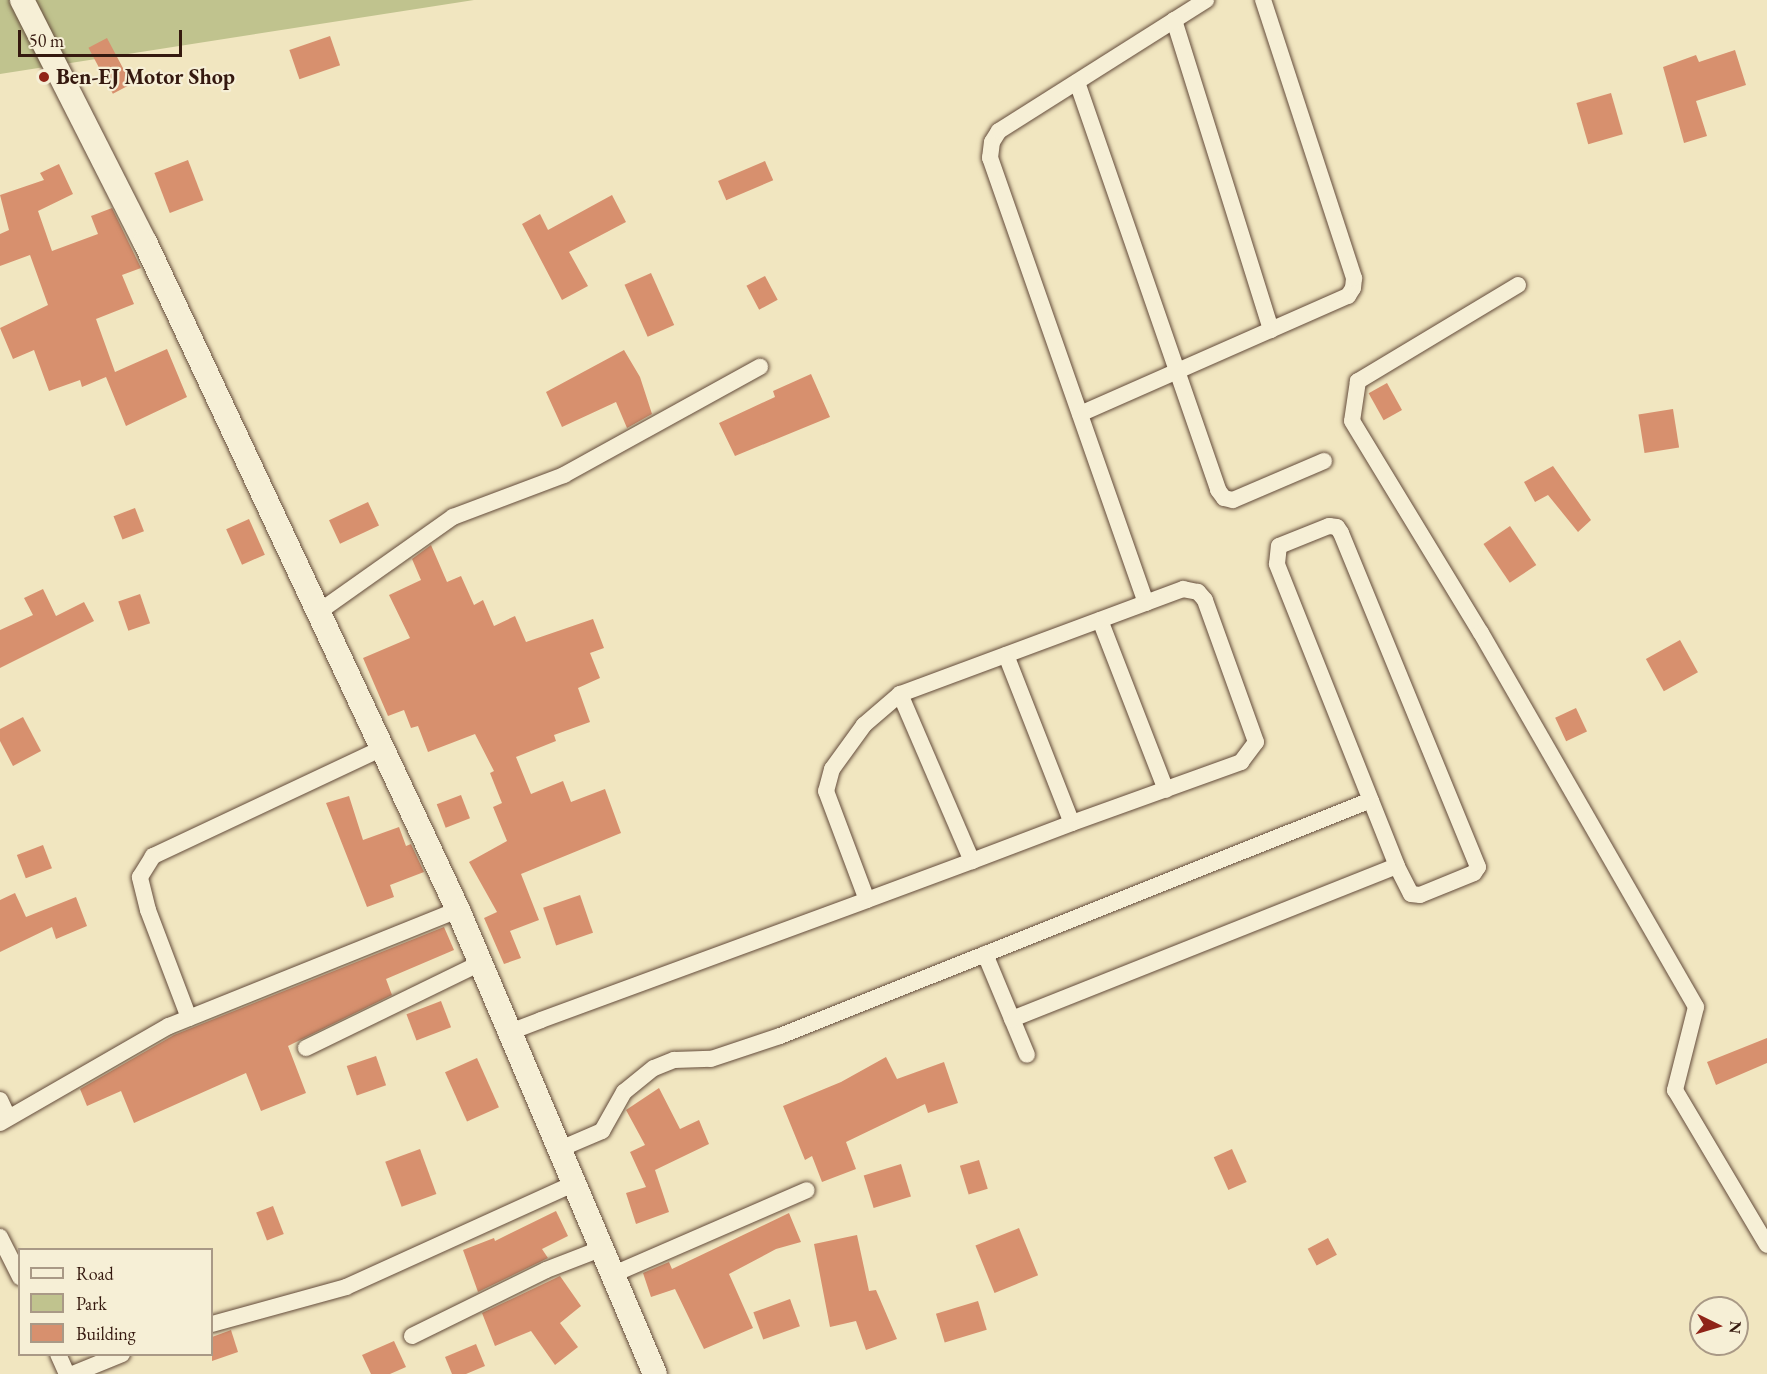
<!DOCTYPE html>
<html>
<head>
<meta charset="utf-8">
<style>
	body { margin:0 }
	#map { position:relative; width:1767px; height:1374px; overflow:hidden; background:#f1e6c0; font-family:"EB Garamond",serif }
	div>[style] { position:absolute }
	.green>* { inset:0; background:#c0c38e }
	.building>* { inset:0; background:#d7906e; transform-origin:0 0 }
	.roads { filter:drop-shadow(0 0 2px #644c3b) drop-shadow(0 0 2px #644c3b) }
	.street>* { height:16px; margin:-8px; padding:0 8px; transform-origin:8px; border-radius:8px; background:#f6efd6 }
	.secondary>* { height:24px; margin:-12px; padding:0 12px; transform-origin:12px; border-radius:12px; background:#f6efd6 }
	.dots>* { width:16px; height:16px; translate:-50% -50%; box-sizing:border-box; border:3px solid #f6efd6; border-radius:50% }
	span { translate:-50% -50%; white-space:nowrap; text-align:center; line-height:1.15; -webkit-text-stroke:4.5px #f6efd6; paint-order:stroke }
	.poi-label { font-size:22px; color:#35190f; font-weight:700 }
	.left { translate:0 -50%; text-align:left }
	.legend { position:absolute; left:18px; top:1248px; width:195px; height:108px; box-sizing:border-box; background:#f6efd6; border:2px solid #a99986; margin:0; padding:8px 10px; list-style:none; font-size:18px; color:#35190f }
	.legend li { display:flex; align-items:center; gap:12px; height:30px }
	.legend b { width:30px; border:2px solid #a99986 }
	.north { position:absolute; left:1689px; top:1296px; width:60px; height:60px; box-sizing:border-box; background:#f6efd6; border:2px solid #a99986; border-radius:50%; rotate:95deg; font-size:16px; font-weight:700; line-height:24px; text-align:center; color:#35190f }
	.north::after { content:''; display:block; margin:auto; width:21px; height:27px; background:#8f2418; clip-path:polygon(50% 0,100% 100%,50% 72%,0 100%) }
	.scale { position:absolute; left:18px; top:30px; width:164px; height:27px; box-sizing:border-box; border:3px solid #35190f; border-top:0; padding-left:8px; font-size:18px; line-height:21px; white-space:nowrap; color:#35190f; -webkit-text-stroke:4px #f6efd6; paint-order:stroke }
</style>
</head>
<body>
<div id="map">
	<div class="green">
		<i style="clip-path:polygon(0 0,474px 0,0 74px)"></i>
	</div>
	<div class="building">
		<i style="left:330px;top:36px;width:31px;height:43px;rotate:71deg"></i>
		<i style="left:107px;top:38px;width:52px;height:21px;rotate:62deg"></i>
		<i style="clip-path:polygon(1735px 50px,1746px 85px,1696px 101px,1707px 136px,1684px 143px,1663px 67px,1696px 55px,1699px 62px)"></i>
		<i style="left:1611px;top:93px;width:43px;height:36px;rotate:74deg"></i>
		<i style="left:188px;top:160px;width:43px;height:36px;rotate:69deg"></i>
		<i style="left:765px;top:161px;width:21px;height:51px;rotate:67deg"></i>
		<i style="clip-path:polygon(59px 164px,73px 194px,38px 211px,52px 251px,98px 234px,91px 216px,112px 208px,141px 268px,122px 275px,134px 304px,96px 319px,115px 372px,167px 349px,187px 397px,126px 426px,106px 377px,82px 387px,80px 380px,49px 391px,34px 350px,13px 359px,0 328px,48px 305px,30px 255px,0 266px,0 234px,9px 230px,0 195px,44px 180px,40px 173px)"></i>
		<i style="clip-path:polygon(612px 195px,626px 222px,569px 252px,588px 286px,562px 300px,522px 224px,540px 214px,548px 230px)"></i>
		<i style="left:651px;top:273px;width:57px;height:29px;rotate:66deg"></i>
		<i style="left:765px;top:276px;width:27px;height:21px;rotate:62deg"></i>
		<i style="clip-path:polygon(624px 350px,640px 377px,652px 414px,627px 428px,616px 402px,562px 427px,546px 392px)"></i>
		<i style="clip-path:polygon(811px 374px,830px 417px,735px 456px,719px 423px,775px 397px,773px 391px)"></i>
		<i style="left:1387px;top:383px;width:31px;height:21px;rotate:61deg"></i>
		<i style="left:1673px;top:409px;width:39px;height:35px;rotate:81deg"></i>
		<i style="clip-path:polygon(1553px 466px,1591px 520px,1578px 532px,1548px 495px,1535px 502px,1524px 482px)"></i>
		<i style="left:368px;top:502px;width:26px;height:43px;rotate:65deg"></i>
		<i style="left:135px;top:508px;width:25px;height:23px;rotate:69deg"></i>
		<i style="left:249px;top:519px;width:39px;height:25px;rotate:66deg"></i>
		<i style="left:1510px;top:526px;width:47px;height:32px;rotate:56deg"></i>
		<i style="clip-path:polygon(431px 545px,447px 582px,461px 576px,474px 605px,483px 600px,494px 626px,515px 616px,526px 642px,593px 619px,604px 648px,590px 653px,600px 678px,578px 688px,590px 722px,554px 735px,556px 741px,516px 757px,531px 794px,563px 781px,571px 802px,605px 789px,621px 833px,521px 874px,539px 920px,510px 931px,521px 958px,504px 964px,484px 918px,497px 912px,469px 862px,507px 841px,493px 807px,502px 803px,490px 773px,494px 771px,475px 734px,428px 752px,418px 726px,411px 728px,404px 710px,388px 716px,363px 658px,410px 638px,389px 595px,421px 580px,412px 559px)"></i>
		<i style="clip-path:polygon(43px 589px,56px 616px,84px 602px,94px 621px,0 668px,0 630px,33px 615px,24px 598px)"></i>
		<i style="left:140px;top:594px;width:31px;height:23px;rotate:71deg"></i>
		<i style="left:1680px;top:640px;width:37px;height:39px;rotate:61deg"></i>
		<i style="left:1576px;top:708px;width:26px;height:23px;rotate:65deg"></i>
		<i style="clip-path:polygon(23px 717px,41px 751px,13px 766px,0 741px,0 729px)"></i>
		<i style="left:461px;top:795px;width:25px;height:26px;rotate:69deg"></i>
		<i style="clip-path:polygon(349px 796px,363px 840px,399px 827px,406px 846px,411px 844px,424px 872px,390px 885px,394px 897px,367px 907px,326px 803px)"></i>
		<i style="left:43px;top:845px;width:25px;height:28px;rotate:69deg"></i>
		<i style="clip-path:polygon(15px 893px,26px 917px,76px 897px,87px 926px,56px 939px,52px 927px,0 952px,0 900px)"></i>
		<i style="left:580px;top:895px;width:40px;height:39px;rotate:71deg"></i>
		<i style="clip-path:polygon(444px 927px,454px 950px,386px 979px,392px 995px,288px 1046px,306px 1093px,261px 1111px,246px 1073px,134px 1123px,121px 1091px,87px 1106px,80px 1089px,174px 1035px)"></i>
		<i style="left:441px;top:1001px;width:28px;height:37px;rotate:69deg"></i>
		<i style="clip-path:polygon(1767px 1038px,1767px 1063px,1716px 1085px,1707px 1062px)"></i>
		<i style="left:376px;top:1056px;width:31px;height:31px;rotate:71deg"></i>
		<i style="clip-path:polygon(886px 1057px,897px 1079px,944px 1062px,958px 1103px,928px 1113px,925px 1104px,846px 1142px,856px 1169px,822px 1182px,812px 1156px,805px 1160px,783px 1106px,841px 1082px)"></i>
		<i style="left:477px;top:1058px;width:54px;height:35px;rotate:66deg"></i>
		<i style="clip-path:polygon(659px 1088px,680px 1129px,699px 1120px,709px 1144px,655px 1170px,669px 1212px,636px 1224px,626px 1193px,646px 1187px,630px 1152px,645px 1145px,626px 1110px)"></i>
		<i style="left:420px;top:1149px;width:48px;height:37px;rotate:70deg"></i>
		<i style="left:1232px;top:1149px;width:36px;height:20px;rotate:66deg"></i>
		<i style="left:979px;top:1160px;width:30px;height:20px;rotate:73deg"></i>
		<i style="left:901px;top:1164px;width:34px;height:39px;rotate:73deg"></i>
		<i style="left:273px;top:1206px;width:30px;height:18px;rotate:69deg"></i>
		<i style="clip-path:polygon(556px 1211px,568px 1236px,542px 1249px,548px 1258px,478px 1292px,463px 1250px,494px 1238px,495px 1241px)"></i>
		<i style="clip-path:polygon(789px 1213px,801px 1242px,776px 1249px,729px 1274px,753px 1328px,704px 1349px,675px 1289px,651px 1297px,643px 1273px,669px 1262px,672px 1269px)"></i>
		<i style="left:1019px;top:1228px;width:51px;height:47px;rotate:68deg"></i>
		<i style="clip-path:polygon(857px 1235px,869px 1291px,876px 1290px,897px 1339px,866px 1350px,856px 1321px,830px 1327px,814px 1244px)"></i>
		<i style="left:1328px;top:1238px;width:19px;height:23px;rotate:62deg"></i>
		<i style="clip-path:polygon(560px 1276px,581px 1306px,560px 1323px,578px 1347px,555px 1365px,531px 1331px,495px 1346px,482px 1313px)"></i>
		<i style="left:790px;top:1299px;width:29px;height:39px;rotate:70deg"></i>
		<i style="left:978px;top:1301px;width:30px;height:44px;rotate:73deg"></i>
		<i style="clip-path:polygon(231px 1330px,238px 1352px,212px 1361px,212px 1337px)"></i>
		<i style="clip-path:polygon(394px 1341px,406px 1367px,390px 1374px,371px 1374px,362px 1355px)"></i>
		<i style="clip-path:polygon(476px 1344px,485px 1366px,466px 1374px,452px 1374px,445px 1357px)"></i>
	</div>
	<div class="roads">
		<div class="street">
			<i style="left:1174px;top:20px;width:325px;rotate:72.6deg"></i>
			<i style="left:1077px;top:82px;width:432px;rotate:70.9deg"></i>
			<i style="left:1218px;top:490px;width:10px;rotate:53deg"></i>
			<i style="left:1224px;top:498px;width:9px;rotate:13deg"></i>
			<i style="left:1233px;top:500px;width:99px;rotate:-23.2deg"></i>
			<i style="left:1518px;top:285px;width:187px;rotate:149deg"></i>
			<i style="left:1358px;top:381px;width:40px;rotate:98.5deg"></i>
			<i style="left:1352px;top:421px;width:248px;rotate:58.7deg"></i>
			<i style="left:1481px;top:633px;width:431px;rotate:60.1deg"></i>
			<i style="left:1696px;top:1007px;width:86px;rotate:104.2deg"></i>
			<i style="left:1675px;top:1090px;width:180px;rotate:59.3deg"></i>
			<i style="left:1080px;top:414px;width:293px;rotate:-23.8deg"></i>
			<i style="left:1348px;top:296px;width:9px;rotate:-58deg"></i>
			<i style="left:1353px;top:288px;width:10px;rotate:-84deg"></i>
			<i style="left:1354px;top:278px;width:293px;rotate:-108.1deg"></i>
			<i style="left:1146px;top:603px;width:472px;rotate:-109.3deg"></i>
			<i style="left:990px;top:158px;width:16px;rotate:-83deg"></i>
			<i style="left:992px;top:142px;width:13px;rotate:-58deg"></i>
			<i style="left:999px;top:131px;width:245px;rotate:-32.3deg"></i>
			<i style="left:320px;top:611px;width:163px;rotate:-35.3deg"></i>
			<i style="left:453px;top:517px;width:119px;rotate:-20.7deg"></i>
			<i style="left:564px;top:475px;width:224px;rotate:-28.9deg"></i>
			<i style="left:1100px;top:620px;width:182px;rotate:68.8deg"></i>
			<i style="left:1006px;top:655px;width:180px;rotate:68.6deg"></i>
			<i style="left:900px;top:694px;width:182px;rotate:66.7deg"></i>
			<i style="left:985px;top:954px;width:109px;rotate:67.4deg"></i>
			<i style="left:189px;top:1018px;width:116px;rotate:-110.8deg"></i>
			<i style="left:148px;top:910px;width:34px;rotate:-104deg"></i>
			<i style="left:140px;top:877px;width:25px;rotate:-58deg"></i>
			<i style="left:153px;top:856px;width:254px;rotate:-25.2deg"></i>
			<i style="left:1012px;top:1019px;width:414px;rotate:-21.7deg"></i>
			<i style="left:1397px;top:866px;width:325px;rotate:-111.7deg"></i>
			<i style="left:1277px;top:564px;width:18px;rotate:-84deg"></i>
			<i style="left:1279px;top:546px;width:54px;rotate:-21.8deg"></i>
			<i style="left:1329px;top:526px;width:8px;rotate:7deg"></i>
			<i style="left:1337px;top:527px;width:7px;rotate:56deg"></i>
			<i style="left:1341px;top:533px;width:361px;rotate:67.7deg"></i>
			<i style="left:1478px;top:867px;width:7px;rotate:124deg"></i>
			<i style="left:1474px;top:873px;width:58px;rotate:157.8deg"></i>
			<i style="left:1420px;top:895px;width:9px;rotate:-174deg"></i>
			<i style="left:1411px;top:894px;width:31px;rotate:-117deg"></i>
			<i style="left:510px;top:1032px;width:33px;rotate:-21deg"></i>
			<i style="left:541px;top:1020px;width:347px;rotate:-20.2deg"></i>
			<i style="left:867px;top:900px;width:112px;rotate:-20.4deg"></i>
			<i style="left:972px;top:861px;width:107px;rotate:-20.8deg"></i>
			<i style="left:1072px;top:823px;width:180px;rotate:-19.8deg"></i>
			<i style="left:1241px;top:762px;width:25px;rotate:-53deg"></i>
			<i style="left:1256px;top:742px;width:151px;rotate:-109.8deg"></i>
			<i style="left:1205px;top:600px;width:11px;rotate:-131deg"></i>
			<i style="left:1198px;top:592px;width:15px;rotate:-169deg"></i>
			<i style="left:1183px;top:589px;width:302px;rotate:159.6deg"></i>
			<i style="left:900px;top:694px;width:48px;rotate:139.3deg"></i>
			<i style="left:864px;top:725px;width:54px;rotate:126deg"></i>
			<i style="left:832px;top:769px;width:23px;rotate:105deg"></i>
			<i style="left:826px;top:791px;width:116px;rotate:69.4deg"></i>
			<i style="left:306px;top:1048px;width:194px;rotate:-26deg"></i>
			<i style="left:0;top:1100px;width:19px;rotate:65deg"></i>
			<i style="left:0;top:1123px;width:195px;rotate:-29.9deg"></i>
			<i style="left:169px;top:1026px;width:311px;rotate:-21.9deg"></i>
			<i style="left:560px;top:1149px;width:46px;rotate:-23.2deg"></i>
			<i style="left:602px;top:1131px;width:45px;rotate:-60.6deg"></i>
			<i style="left:624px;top:1092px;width:38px;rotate:-39deg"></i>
			<i style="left:654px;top:1068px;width:22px;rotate:-22deg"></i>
			<i style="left:674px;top:1060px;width:37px;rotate:-2deg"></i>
			<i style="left:711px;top:1059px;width:73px;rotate:-18.4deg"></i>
			<i style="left:780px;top:1036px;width:636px;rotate:-21.77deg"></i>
			<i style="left:0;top:1237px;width:45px;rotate:63.4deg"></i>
			<i style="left:614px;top:1274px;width:210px;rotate:-23.5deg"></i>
			<i style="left:212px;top:1324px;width:139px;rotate:-15.4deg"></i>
			<i style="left:346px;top:1287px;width:252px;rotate:-24.4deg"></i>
			<i style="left:412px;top:1336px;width:149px;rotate:-26.2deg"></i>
			<i style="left:546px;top:1270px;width:61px;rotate:-21.1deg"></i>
			<i style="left:58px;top:1354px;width:22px;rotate:66deg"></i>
			<i style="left:73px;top:1374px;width:53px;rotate:-22.2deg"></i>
		</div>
		<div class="secondary">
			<i style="left:22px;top:0;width:271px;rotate:63.1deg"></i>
			<i style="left:145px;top:242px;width:738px;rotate:64.89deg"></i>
			<i style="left:458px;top:910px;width:504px;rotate:67deg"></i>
		</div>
	</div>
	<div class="dots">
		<i style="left:44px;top:77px;background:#8f2418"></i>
	</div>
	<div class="poi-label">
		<span class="left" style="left:56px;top:77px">Ben-EJ Motor Shop</span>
	</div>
	<ul class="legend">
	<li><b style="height:8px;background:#f6efd6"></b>Road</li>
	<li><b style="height:16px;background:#c0c38e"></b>Park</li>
	<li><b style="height:16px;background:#d7906e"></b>Building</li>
	</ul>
	<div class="north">N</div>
	<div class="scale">50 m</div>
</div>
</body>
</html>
